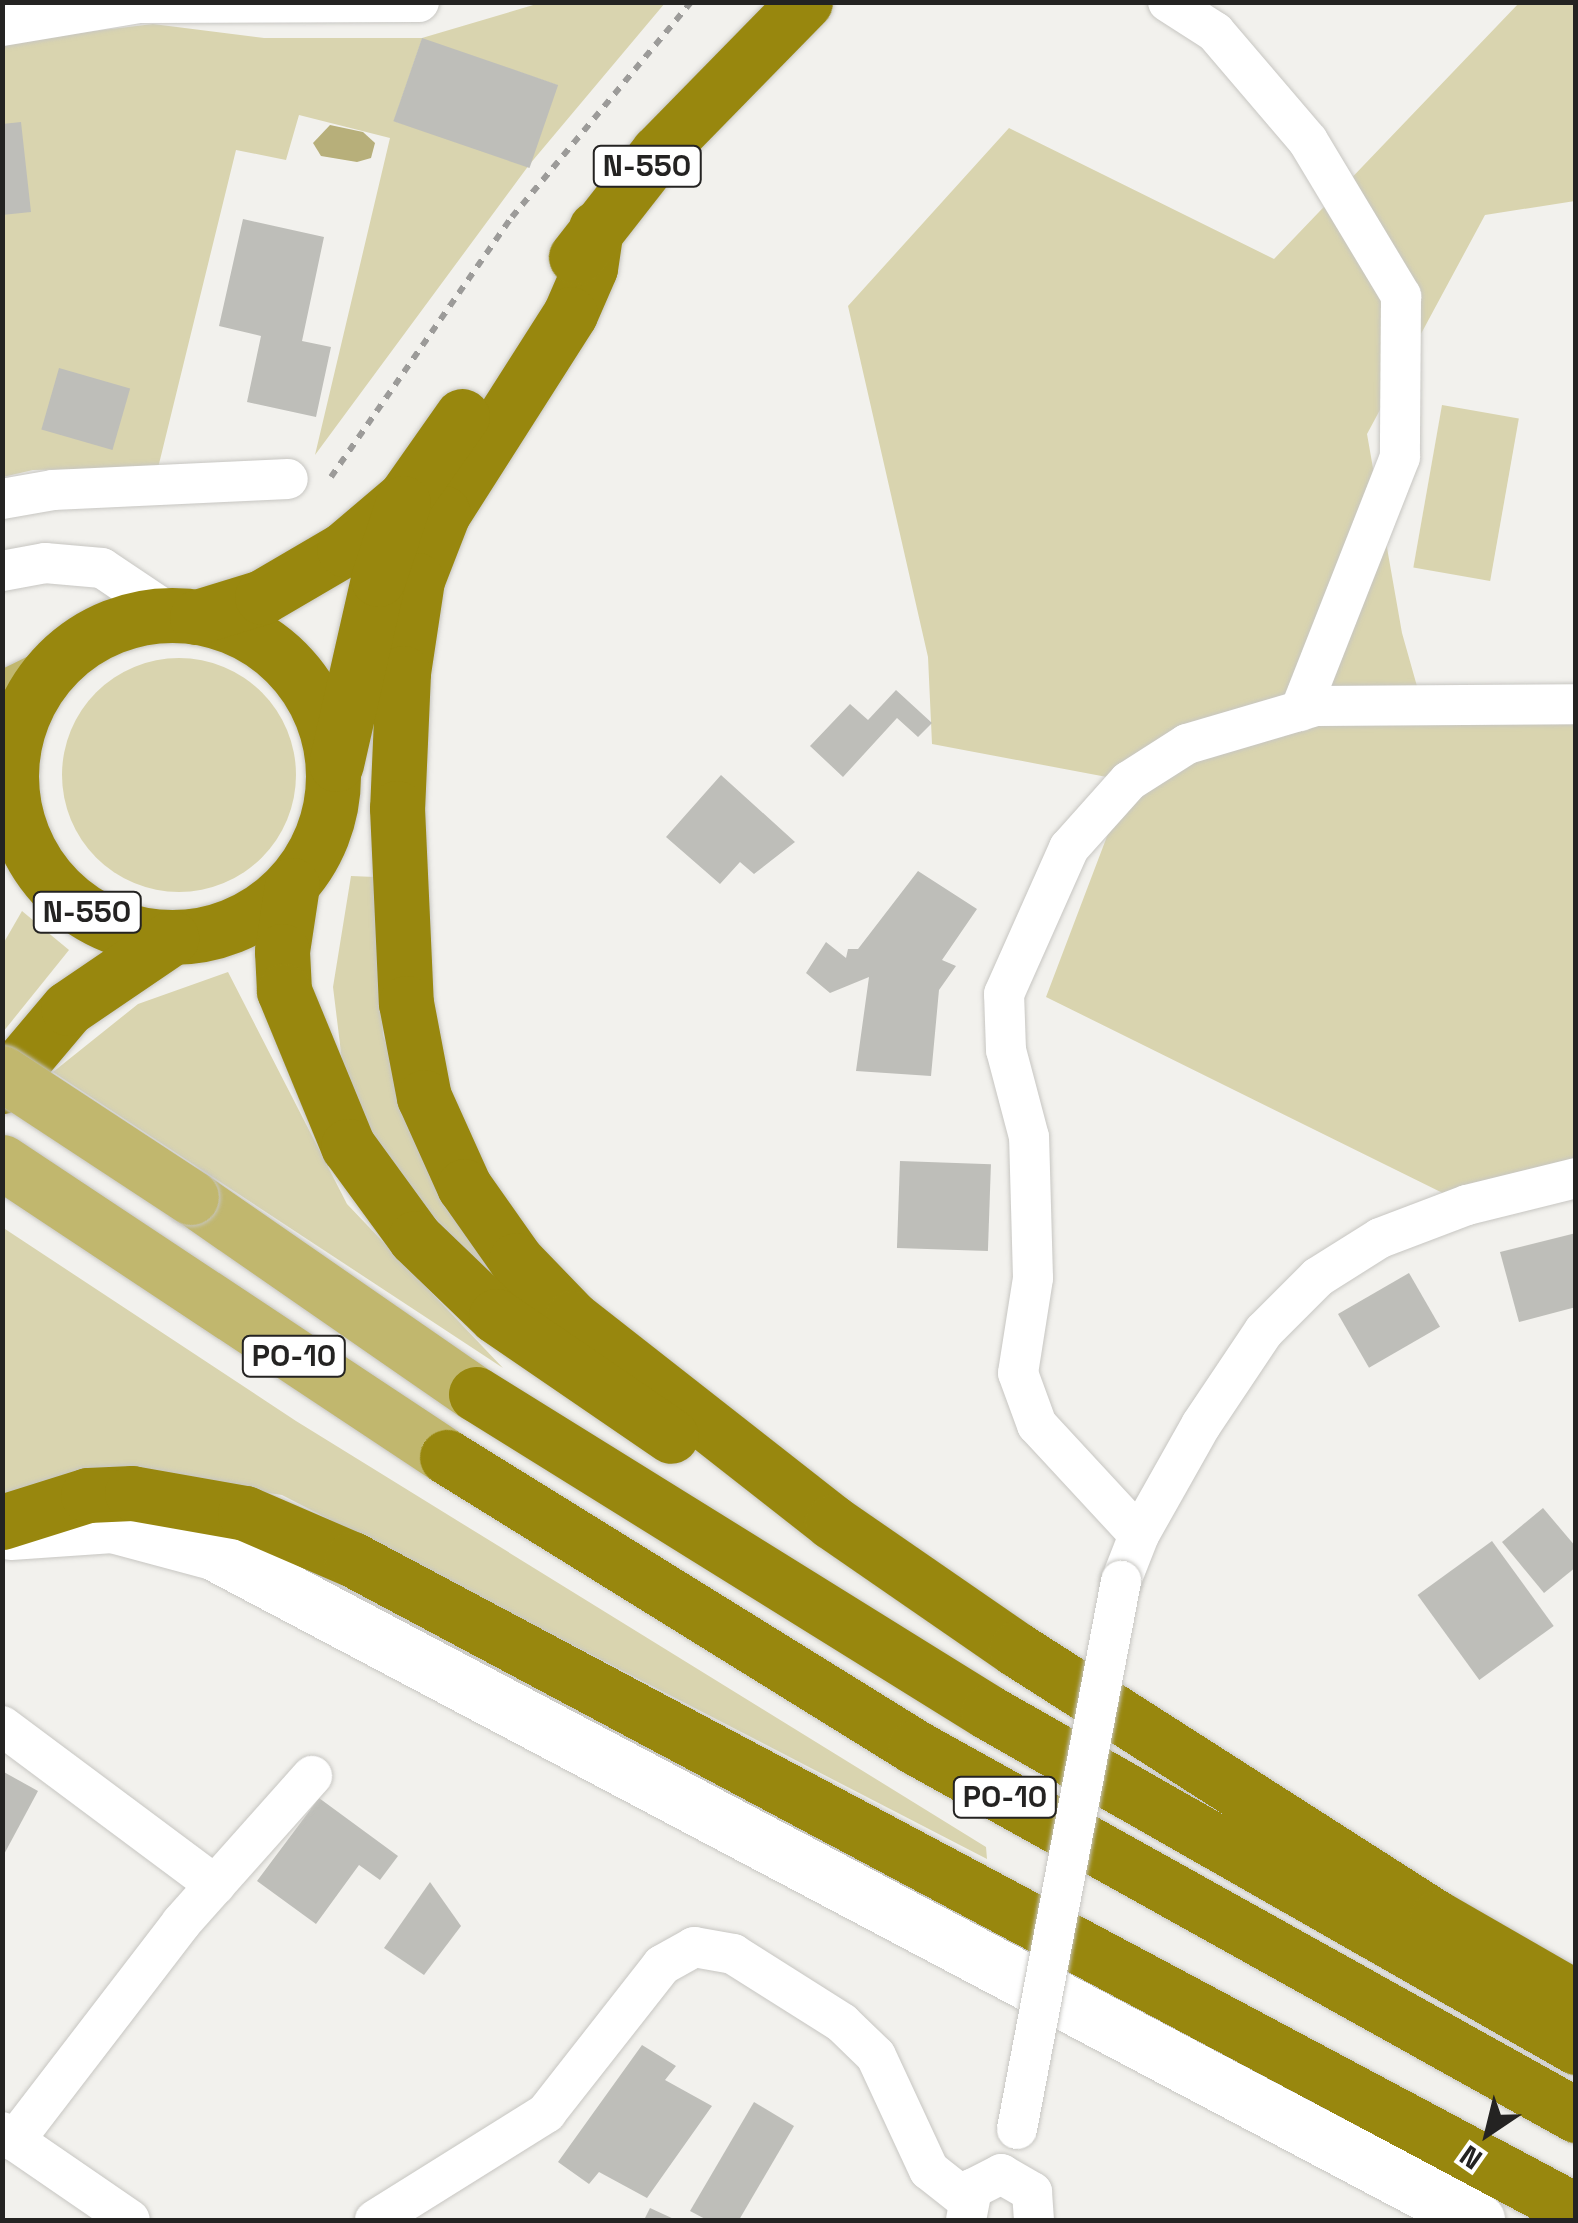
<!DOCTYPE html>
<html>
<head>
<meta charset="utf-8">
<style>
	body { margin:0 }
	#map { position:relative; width:1578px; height:2223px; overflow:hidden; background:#f2f1ed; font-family:"Space Grotesk",sans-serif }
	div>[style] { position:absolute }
	.green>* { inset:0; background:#d9d4af; transform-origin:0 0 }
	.round { border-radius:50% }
	.water>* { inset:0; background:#b7af7a }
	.building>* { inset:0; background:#bebeb9; transform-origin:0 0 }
	.path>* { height:6px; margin-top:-3px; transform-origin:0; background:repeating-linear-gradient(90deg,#9c9b99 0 8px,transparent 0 16px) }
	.roads { filter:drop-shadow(0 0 2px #c7c6c2) drop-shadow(0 0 2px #c7c6c2) }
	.street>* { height:40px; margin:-20px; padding:0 20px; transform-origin:20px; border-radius:20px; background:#fff }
	.secondary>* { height:55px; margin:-27.5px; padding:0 27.5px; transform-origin:27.5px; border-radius:27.5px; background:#fff }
	.primary>* { height:55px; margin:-27.5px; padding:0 27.5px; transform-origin:27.5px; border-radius:27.5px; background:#c1b76e }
	.highway>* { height:55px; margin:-27.5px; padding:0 27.5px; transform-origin:27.5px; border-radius:27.5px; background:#98870e }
	.highway>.ring { margin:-27.5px; padding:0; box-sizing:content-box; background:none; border:55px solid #98870e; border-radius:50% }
	.bridges { filter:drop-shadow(0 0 2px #c7c6c2) drop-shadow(0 0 2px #c7c6c2) }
	.street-bridge>* { height:40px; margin:-20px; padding:0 20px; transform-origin:20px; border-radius:20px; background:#fff }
	.primary-bridge>* { height:55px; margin:-27.5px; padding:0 27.5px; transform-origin:27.5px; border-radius:27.5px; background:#c1b76e }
	span { translate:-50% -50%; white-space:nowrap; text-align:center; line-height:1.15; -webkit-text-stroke:10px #fff; paint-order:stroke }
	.shield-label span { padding:2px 8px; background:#fff; border:2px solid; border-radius:8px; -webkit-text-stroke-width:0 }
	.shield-label { font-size:30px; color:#242322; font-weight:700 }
	.frame { position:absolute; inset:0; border:5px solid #242322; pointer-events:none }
	.north { position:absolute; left:1438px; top:2083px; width:100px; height:100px; -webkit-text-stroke:8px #fff; paint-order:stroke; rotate:215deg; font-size:28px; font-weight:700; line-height:40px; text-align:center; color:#242322 }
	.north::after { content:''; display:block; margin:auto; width:35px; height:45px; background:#242322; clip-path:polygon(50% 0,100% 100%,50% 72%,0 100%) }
</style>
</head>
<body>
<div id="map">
	<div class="green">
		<i style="clip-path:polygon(evenodd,540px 3px,665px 3px,529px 165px,315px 455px,390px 138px,299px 115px,286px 160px,236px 150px,158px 468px,33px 470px,3px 477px,2px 42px,153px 24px,264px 38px,422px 38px,540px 3px,422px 39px,557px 85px,529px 165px,394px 121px,422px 39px)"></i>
		<i style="clip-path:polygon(1519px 3px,1575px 3px,1575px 201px,1485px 215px,1367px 434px,1402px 633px,1422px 704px,1575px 704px,1575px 1178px,1467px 1205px,1046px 997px,1128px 781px,932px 744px,928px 657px,848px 306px,1009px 128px,1274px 259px)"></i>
		<i style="left:1442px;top:405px;width:78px;height:165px;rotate:10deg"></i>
		<i class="round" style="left:62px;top:658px;width:234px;height:234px"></i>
		<i style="clip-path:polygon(351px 876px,375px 877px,383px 1035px,433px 1180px,501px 1275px,494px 1281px,392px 1172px,344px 1077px,333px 987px)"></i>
		<i style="clip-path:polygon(22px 911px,69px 950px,3px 1032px,3px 944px)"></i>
		<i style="clip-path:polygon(228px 972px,347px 1204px,503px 1368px,53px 1072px,138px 1004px)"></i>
		<i style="clip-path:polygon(2px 1227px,296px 1421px,986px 1847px,987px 1859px,282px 1495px,146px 1476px,3px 1494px)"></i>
	</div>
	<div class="water">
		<i style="clip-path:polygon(330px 125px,363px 132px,375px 143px,371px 158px,357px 162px,321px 156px,313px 143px)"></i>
	</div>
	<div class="building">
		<i style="left:422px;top:38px;width:144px;height:88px;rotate:19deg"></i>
		<i style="clip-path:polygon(21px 122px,31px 212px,2px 215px,2px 124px)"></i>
		<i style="clip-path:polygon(243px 219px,324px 237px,302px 341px,331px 347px,316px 417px,247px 402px,261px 336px,219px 326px)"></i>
		<i style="left:59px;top:368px;width:74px;height:64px;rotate:16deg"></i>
		<i style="clip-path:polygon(896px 690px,932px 723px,918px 737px,897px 718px,843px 777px,810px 746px,850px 704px,868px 720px)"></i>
		<i style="clip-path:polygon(721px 775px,795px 842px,754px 874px,740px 862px,720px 884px,666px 837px)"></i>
		<i style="clip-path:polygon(918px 871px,977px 909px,942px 960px,956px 966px,939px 990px,931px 1076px,856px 1071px,869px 977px,830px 993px,806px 973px,826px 942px,846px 958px,848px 949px,858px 949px)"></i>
		<i style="left:900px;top:1161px;width:91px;height:87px;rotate:2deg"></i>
		<i style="clip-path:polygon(1576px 1233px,1576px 1307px,1519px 1322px,1500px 1252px)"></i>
		<i style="left:1409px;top:1273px;width:62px;height:82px;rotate:60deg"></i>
		<i style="clip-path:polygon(1543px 1508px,1576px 1547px,1576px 1567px,1544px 1593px,1502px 1542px)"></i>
		<i style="left:1492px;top:1541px;width:105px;height:92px;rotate:54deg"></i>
		<i style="clip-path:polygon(2px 1771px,38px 1791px,2px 1858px)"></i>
		<i style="clip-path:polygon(319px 1798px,398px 1856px,380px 1880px,359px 1865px,316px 1924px,257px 1881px)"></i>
		<i style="clip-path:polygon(430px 1882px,461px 1926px,424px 1975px,384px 1948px)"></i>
		<i style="clip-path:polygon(642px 2045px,676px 2066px,665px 2080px,712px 2106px,647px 2198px,599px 2172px,589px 2184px,558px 2162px)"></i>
		<i style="clip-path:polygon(754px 2102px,794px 2126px,739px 2220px,707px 2220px,690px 2211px)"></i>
		<i style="clip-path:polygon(650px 2208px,676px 2220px,644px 2220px)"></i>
	</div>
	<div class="path">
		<i style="left:331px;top:477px;width:317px;rotate:-55.2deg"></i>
		<i style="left:512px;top:217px;width:280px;rotate:-50.2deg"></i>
	</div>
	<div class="roads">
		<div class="street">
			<i style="left:1168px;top:2px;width:56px;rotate:32.6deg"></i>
			<i style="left:1215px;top:32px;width:143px;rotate:49.5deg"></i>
			<i style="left:1308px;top:141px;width:181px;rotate:59deg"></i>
			<i style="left:1401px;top:296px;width:161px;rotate:90.4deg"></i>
			<i style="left:1400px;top:457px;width:273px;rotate:111.5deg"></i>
			<i style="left:2px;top:26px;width:139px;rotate:-9.5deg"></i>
			<i style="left:139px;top:3px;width:280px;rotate:-0.2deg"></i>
			<i style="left:2px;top:499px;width:52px;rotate:-10deg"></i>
			<i style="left:53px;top:490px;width:235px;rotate:-2.7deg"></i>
			<i style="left:2px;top:571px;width:44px;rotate:-10.5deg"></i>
			<i style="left:45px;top:563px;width:57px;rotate:5deg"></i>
			<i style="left:102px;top:568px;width:84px;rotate:33.9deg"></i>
			<i style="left:1139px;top:1535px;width:150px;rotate:-132.8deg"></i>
			<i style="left:1037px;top:1425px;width:55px;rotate:-110.1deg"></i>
			<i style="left:1018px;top:1373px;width:96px;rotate:-81deg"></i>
			<i style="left:1033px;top:1278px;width:141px;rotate:-91.6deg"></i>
			<i style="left:1029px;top:1137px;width:90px;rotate:-104.8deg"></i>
			<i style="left:1006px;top:1050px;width:56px;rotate:-92deg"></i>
			<i style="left:1004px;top:994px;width:160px;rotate:-66deg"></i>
			<i style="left:1069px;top:848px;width:90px;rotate:-48.2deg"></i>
			<i style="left:1129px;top:781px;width:69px;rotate:-32.5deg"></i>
			<i style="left:1187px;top:744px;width:134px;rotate:-16.4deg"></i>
			<i style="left:1316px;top:706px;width:260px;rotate:-0.4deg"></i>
			<i style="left:1121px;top:1581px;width:49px;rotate:-68.6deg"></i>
			<i style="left:1139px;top:1535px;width:126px;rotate:-60.6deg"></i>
			<i style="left:1201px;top:1425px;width:113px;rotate:-56.2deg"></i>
			<i style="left:1264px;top:1331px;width:76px;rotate:-45deg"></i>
			<i style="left:1318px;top:1277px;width:73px;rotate:-32.2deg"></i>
			<i style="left:1380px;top:1238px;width:93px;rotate:-20.8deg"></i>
			<i style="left:1467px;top:1205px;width:112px;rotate:-13.9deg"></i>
			<i style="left:2px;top:1726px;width:266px;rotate:36.7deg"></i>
			<i style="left:2px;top:2132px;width:155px;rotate:34.5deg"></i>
			<i style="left:14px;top:2141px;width:275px;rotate:-52.5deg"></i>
			<i style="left:181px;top:1923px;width:197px;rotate:-48.3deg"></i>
			<i style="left:375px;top:2220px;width:202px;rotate:-32deg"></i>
			<i style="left:546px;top:2113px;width:188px;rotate:-51.9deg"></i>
			<i style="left:662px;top:1965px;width:37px;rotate:-29deg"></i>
			<i style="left:694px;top:1947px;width:40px;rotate:10deg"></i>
			<i style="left:733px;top:1954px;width:129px;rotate:32.3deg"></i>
			<i style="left:842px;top:2023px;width:47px;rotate:44.1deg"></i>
			<i style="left:876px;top:2056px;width:126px;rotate:65.1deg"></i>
			<i style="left:929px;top:2170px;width:48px;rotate:38.3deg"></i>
			<i style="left:966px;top:2220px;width:32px;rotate:-79deg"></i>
			<i style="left:972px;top:2189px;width:33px;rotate:-27deg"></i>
			<i style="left:1001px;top:2174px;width:36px;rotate:30deg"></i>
			<i style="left:1032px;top:2192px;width:28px;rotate:86deg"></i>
		</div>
		<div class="secondary">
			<i style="left:10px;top:1532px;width:102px;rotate:-3.9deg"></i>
			<i style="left:112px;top:1525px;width:105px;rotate:15deg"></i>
			<i style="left:213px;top:1552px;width:1430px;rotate:27.86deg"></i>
		</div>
		<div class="primary">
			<i style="left:2px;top:699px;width:46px;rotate:-26deg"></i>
			<i style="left:2px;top:1162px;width:534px;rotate:33.54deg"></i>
			<i style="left:191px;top:1197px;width:346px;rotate:34.7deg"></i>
		</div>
		<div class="highway">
			<i style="left:596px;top:228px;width:40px;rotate:98.5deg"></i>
			<i style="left:590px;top:268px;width:50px;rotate:113.5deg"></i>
			<i style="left:570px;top:314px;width:236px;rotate:122.5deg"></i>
			<i style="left:443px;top:513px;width:72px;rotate:111.2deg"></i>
			<i style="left:417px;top:580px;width:94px;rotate:98.6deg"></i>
			<i style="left:403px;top:673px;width:135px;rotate:92.5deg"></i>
			<i style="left:397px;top:808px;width:195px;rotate:87.4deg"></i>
			<i style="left:406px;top:1003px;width:96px;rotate:79.2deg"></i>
			<i style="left:424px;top:1097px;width:98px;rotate:65.8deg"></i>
			<i style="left:464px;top:1186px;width:90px;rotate:54.9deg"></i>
			<i style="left:516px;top:1260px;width:81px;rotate:46deg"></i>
			<i style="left:572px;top:1318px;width:330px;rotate:38.1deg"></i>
			<i style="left:832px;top:1522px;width:224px;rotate:34.6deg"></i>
			<i style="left:1016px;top:1649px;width:500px;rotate:32.6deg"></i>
			<i style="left:1437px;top:1918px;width:160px;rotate:29.9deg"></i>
			<i style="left:576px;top:257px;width:133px;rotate:-52deg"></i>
			<i style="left:658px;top:152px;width:210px;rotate:-45.6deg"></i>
			<i class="ring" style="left:11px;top:615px;width:267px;height:267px"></i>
			<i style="left:197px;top:617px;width:68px;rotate:-17.1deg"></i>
			<i style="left:262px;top:597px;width:95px;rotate:-30.3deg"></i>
			<i style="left:344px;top:549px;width:80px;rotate:-40.4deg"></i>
			<i style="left:405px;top:497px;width:99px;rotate:-54.9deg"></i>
			<i style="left:336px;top:764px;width:190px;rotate:-77.2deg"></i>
			<i style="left:378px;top:579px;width:80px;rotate:-71.8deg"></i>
			<i style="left:292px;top:885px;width:67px;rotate:98.6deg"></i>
			<i style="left:282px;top:951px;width:40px;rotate:87.1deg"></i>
			<i style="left:284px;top:991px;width:168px;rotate:67.6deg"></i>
			<i style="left:348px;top:1146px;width:114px;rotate:53.9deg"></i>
			<i style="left:415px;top:1238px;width:112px;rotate:43.9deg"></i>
			<i style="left:496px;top:1316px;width:212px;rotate:34.4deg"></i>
			<i style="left:2px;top:1086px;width:102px;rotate:-49.8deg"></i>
			<i style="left:68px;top:1008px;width:125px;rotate:-34.2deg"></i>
			<i style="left:476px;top:1394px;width:603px;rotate:31.84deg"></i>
			<i style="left:988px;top:1712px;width:677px;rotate:29.67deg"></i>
			<i style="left:447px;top:1457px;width:551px;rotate:31.78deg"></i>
			<i style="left:915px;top:1747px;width:757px;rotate:29.11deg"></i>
			<i style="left:2px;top:1522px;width:90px;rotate:-17.4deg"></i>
			<i style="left:88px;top:1495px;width:44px;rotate:-2.6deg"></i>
			<i style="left:132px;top:1493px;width:115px;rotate:10deg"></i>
			<i style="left:245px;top:1513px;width:116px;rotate:23.3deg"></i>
			<i style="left:352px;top:1559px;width:1387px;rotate:28.04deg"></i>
		</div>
	</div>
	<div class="bridges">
		<div class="street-bridge">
			<i style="left:1017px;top:2129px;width:558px;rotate:-79.25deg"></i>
		</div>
		<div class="primary-bridge">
			<i style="left:2px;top:1073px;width:226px;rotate:33.3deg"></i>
		</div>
	</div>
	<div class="shield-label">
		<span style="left:647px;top:166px">N-550</span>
		<span style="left:87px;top:912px">N-550</span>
		<span style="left:294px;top:1356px">PO-10</span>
		<span style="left:1005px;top:1797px">PO-10</span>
	</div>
	<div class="frame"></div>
	<div class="north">N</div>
</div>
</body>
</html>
